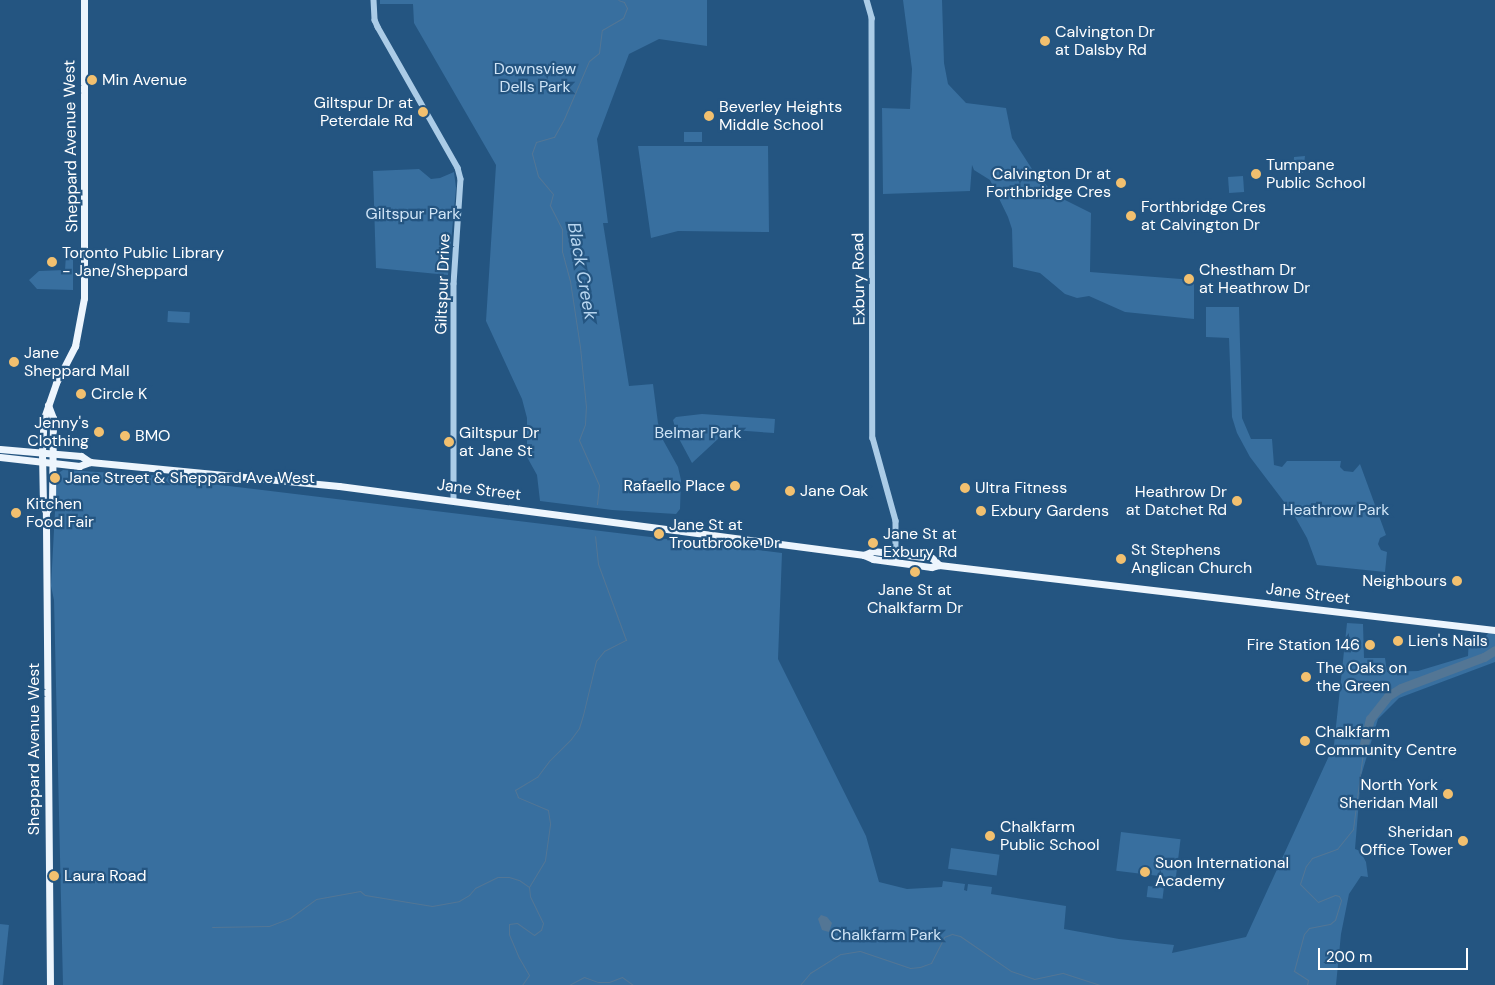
<!DOCTYPE html>
<html>
<head>
<meta charset="utf-8">
<style>
	body { margin:0 }
	#map { position:relative; width:1495px; height:985px; overflow:hidden; background:#245581; font-family:"DM Sans",sans-serif }
	div>[style] { position:absolute }
	.green>* { inset:0; background:#386f9f; transform-origin:0 0 }
	.water>* { inset:0; background:#537695 }
	.stream>* { height:1px; margin:-0.5px; padding:0 0.5px; transform-origin:0.5px; border-radius:0.5px; background:#537695 }
	.river>* { height:9px; margin:-4.5px; padding:0 4.5px; transform-origin:4.5px; border-radius:4.5px; background:#537695 }
	.minor>* { height:5.5px; margin:-2.75px; padding:0 2.75px; transform-origin:2.75px; border-radius:2.75px; background:#abcce7 }
	.major>* { height:7px; margin:-3.5px; padding:0 3.5px; transform-origin:3.5px; border-radius:3.5px; background:#edf5fd }
	.dots>* { width:14px; height:14px; translate:-50% -50%; box-sizing:border-box; border:2px solid #245581; border-radius:50% }
	span { translate:-50% -50%; white-space:nowrap; text-align:center; line-height:1.15; -webkit-text-stroke:4.5px #245581; paint-order:stroke }
	.poi-label { font-size:16px; color:#fff }
	.left { translate:0 -50%; text-align:left }
	.right { translate:-100% -50%; text-align:right }
	.park-label { font-size:16px; color:#cfe4f6 }
	.street-label { font-size:16px; color:#fff }
	.water-label { font-size:18px; color:#b7d5ef; font-style:italic }
	.scale { position:absolute; left:1318px; top:948px; width:150px; height:22px; box-sizing:border-box; border:2px solid #fff; border-top:0; padding-left:6px; font-size:15px; line-height:18px; white-space:nowrap; color:#fff; -webkit-text-stroke:4px #245581; paint-order:stroke }
</style>
</head>
<body>
<div id="map">
	<div class="green">
		<i style="clip-path:polygon(380px 0,707px 0,707px 46px,659px 39px,629px 54px,597px 139px,608px 223px,603px 223px,629px 386px,653px 384px,658px 423px,663px 440px,678px 467px,681px 480px,680px 509px,676px 514px,612px 510px,540px 501px,537px 475px,527px 457px,527px 418px,522px 399px,486px 321px,496px 165px,414px 23px,413px 4px,380px 4px)"></i>
		<i style="clip-path:polygon(903px 0,942px 0,944px 63px,948px 84px,966px 103px,1006px 108px,1012px 138px,1032px 169px,1055px 195px,1091px 213px,1090px 272px,1194px 280px,1194px 319px,1125px 312px,1089px 296px,1077px 298px,1065px 294px,1040px 273px,1013px 267px,1012px 229px,1008px 217px,990px 180px,974px 170px,972px 165px,970px 191px,883px 194px,882px 108px,910px 109px,912px 69px)"></i>
		<i style="left:684px;top:132px;width:18px;height:10px"></i>
		<i style="clip-path:polygon(638px 146px,768px 146px,769px 232px,678px 231px,651px 238px)"></i>
		<i style="clip-path:polygon(1305px 156px,1303px 173px,1293px 172px,1294px 157px)"></i>
		<i style="clip-path:polygon(419px 169px,431px 179px,440px 178px,454px 172px,456px 188px,448px 275px,376px 268px,373px 171px)"></i>
		<i style="left:1243px;top:176px;width:16px;height:15px;rotate:86deg"></i>
		<i style="clip-path:polygon(66px 255px,73px 255px,73px 290px,37px 289px,29px 280px,39px 271px,65px 270px)"></i>
		<i style="clip-path:polygon(1206px 307px,1239px 307px,1242px 418px,1251px 439px,1272px 439px,1274px 465px,1282px 467px,1287px 461px,1341px 461px,1340px 467px,1344px 471px,1353px 472px,1360px 464px,1386px 535px,1380px 538px,1378px 544px,1381px 550px,1387px 552px,1385px 572px,1317px 565px,1307px 538px,1294px 515px,1250px 457px,1237px 433px,1232px 417px,1229px 338px,1206px 337px)"></i>
		<i style="left:168px;top:311px;width:22px;height:11px;rotate:3deg"></i>
		<i style="clip-path:polygon(702px 414px,775px 419px,774px 433px,719px 429px,719px 438px,692px 463px,677px 435px,673px 420px,676px 417px)"></i>
		<i style="clip-path:polygon(63px 470px,185px 477px,212px 484px,782px 553px,778px 659px,866px 836px,879px 882px,907px 889px,942px 887px,943px 881px,965px 884px,964px 890px,967px 891px,968px 884px,992px 887px,991px 894px,1066px 906px,1064px 929px,1119px 939px,1174px 945px,1172px 953px,1246px 937px,1334px 745px,1347px 623px,1363px 624px,1364px 658px,1385px 658px,1387px 672px,1418px 671px,1468px 656px,1469px 636px,1485px 637px,1495px 626px,1495px 662px,1399px 698px,1378px 719px,1361px 776px,1355px 849px,1360px 851px,1366px 862px,1368px 877px,1361px 876px,1349px 894px,1341px 934px,1336px 985px,63px 985px,54px 600px,51px 586px,57px 474px)"></i>
		<i style="left:1121px;top:832px;width:60px;height:39px;rotate:7deg"></i>
		<i style="left:951px;top:848px;width:49px;height:21px;rotate:8deg"></i>
		<i style="left:1148px;top:886px;width:16px;height:11px;rotate:7deg"></i>
		<i style="left:0;top:924px;width:9px;height:61px;rotate:6deg"></i>
	</div>
	<div class="water">
		<i style="clip-path:polygon(821px 915px,827px 917px,832px 923px,829px 932px,822px 930px,818px 919px)"></i>
	</div>
	<div class="stream">
		<i style="left:597px;top:504px;width:19px;rotate:-84deg"></i>
		<i style="left:599px;top:485px;width:49px;rotate:-114deg"></i>
		<i style="left:579px;top:440px;width:17px;rotate:-69deg"></i>
		<i style="left:585px;top:424px;width:17px;rotate:-87deg"></i>
		<i style="left:586px;top:407px;width:60px;rotate:-95.7deg"></i>
		<i style="left:580px;top:347px;width:67px;rotate:-98.6deg"></i>
		<i style="left:570px;top:281px;width:30px;rotate:-105deg"></i>
		<i style="left:562px;top:252px;width:23px;rotate:-90deg"></i>
		<i style="left:562px;top:229px;width:27px;rotate:-117deg"></i>
		<i style="left:550px;top:205px;width:11px;rotate:-75deg"></i>
		<i style="left:553px;top:194px;width:23px;rotate:-130deg"></i>
		<i style="left:538px;top:176px;width:24px;rotate:-105deg"></i>
		<i style="left:532px;top:153px;width:12px;rotate:-70deg"></i>
		<i style="left:536px;top:142px;width:19px;rotate:-16deg"></i>
		<i style="left:554px;top:137px;width:21px;rotate:-61deg"></i>
		<i style="left:564px;top:119px;width:63px;rotate:-66.7deg"></i>
		<i style="left:589px;top:61px;width:13px;rotate:-39deg"></i>
		<i style="left:599px;top:53px;width:23px;rotate:-83deg"></i>
		<i style="left:602px;top:30px;width:24px;rotate:-30deg"></i>
		<i style="left:623px;top:18px;width:11px;rotate:-68deg"></i>
		<i style="left:627px;top:8px;width:7px;rotate:-117deg"></i>
		<i style="left:624px;top:2px;width:6px;rotate:-162deg"></i>
		<i style="left:212px;top:927px;width:57px;rotate:-1deg"></i>
		<i style="left:269px;top:926px;width:22px;rotate:-21deg"></i>
		<i style="left:290px;top:918px;width:32px;rotate:-36deg"></i>
		<i style="left:316px;top:899px;width:45px;rotate:-10.3deg"></i>
		<i style="left:360px;top:891px;width:6px;rotate:39deg"></i>
		<i style="left:365px;top:895px;width:68px;rotate:9.3deg"></i>
		<i style="left:432px;top:906px;width:27px;rotate:-10deg"></i>
		<i style="left:459px;top:901px;width:12px;rotate:-31deg"></i>
		<i style="left:469px;top:895px;width:9px;rotate:-49deg"></i>
		<i style="left:475px;top:888px;width:25px;rotate:-26deg"></i>
		<i style="left:498px;top:877px;width:11px"></i>
		<i style="left:509px;top:877px;width:10px;rotate:17deg"></i>
		<i style="left:519px;top:880px;width:12px;rotate:35deg"></i>
		<i style="left:522px;top:985px;width:12px;rotate:-55deg"></i>
		<i style="left:529px;top:975px;width:20px;rotate:-120deg"></i>
		<i style="left:519px;top:958px;width:26px;rotate:-113deg"></i>
		<i style="left:509px;top:934px;width:10px;rotate:-90deg"></i>
		<i style="left:509px;top:924px;width:8px;rotate:-7deg"></i>
		<i style="left:517px;top:923px;width:21px;rotate:35deg"></i>
		<i style="left:534px;top:935px;width:9px;rotate:-36deg"></i>
		<i style="left:541px;top:930px;width:7px;rotate:-74deg"></i>
		<i style="left:543px;top:923px;width:30px;rotate:-116deg"></i>
		<i style="left:530px;top:896px;width:9px;rotate:-96deg"></i>
		<i style="left:529px;top:887px;width:31px;rotate:-59deg"></i>
		<i style="left:545px;top:860px;width:37px;rotate:-82deg"></i>
		<i style="left:550px;top:823px;width:13px;rotate:-99deg"></i>
		<i style="left:548px;top:810px;width:33px;rotate:-157deg"></i>
		<i style="left:518px;top:797px;width:8px;rotate:-113deg"></i>
		<i style="left:515px;top:790px;width:26px;rotate:-31deg"></i>
		<i style="left:537px;top:777px;width:21px;rotate:-53deg"></i>
		<i style="left:550px;top:760px;width:30px;rotate:-45deg"></i>
		<i style="left:571px;top:739px;width:14px;rotate:-54deg"></i>
		<i style="left:579px;top:728px;width:14px;rotate:-73deg"></i>
		<i style="left:583px;top:715px;width:56px;rotate:-76.5deg"></i>
		<i style="left:596px;top:661px;width:13px;rotate:-51deg"></i>
		<i style="left:604px;top:651px;width:25px;rotate:-27deg"></i>
		<i style="left:626px;top:640px;width:81px;rotate:-110.2deg"></i>
		<i style="left:598px;top:564px;width:28px;rotate:-96deg"></i>
		<i style="left:569px;top:985px;width:17px;rotate:-28deg"></i>
		<i style="left:584px;top:977px;width:15px;rotate:20deg"></i>
		<i style="left:598px;top:982px;width:11px"></i>
		<i style="left:609px;top:982px;width:14px;rotate:-21deg"></i>
		<i style="left:622px;top:977px;width:14px;rotate:36deg"></i>
		<i style="left:800px;top:985px;width:16px;rotate:-50deg"></i>
		<i style="left:810px;top:973px;width:36px;rotate:-32deg"></i>
		<i style="left:841px;top:954px;width:19px;rotate:-9deg"></i>
		<i style="left:860px;top:951px;width:53px;rotate:18.8deg"></i>
		<i style="left:910px;top:968px;width:10px;rotate:-6deg"></i>
		<i style="left:920px;top:967px;width:12px;rotate:-20deg"></i>
		<i style="left:931px;top:963px;width:29px;rotate:-63deg"></i>
		<i style="left:944px;top:937px;width:9px;rotate:-21deg"></i>
		<i style="left:952px;top:934px;width:8px;rotate:14deg"></i>
		<i style="left:960px;top:936px;width:62px;rotate:34.5deg"></i>
		<i style="left:1011px;top:971px;width:24px;rotate:19deg"></i>
		<i style="left:1034px;top:979px;width:30px;rotate:-12deg"></i>
		<i style="left:1063px;top:973px;width:39px;rotate:18deg"></i>
		<i style="left:1307px;top:985px;width:5px;rotate:-79deg"></i>
		<i style="left:1308px;top:980px;width:17px;rotate:-147deg"></i>
		<i style="left:1294px;top:971px;width:38px;rotate:-75deg"></i>
		<i style="left:1304px;top:934px;width:8px;rotate:-50deg"></i>
		<i style="left:1309px;top:928px;width:21px;rotate:-11deg"></i>
		<i style="left:1330px;top:924px;width:6px;rotate:-39deg"></i>
		<i style="left:1335px;top:920px;width:21px;rotate:-73deg"></i>
		<i style="left:1341px;top:900px;width:4px;rotate:-117deg"></i>
		<i style="left:1339px;top:896px;width:4px;rotate:-166deg"></i>
		<i style="left:1335px;top:895px;width:18px;rotate:158deg"></i>
		<i style="left:1318px;top:902px;width:25px;rotate:-135deg"></i>
		<i style="left:1300px;top:884px;width:19px;rotate:-72deg"></i>
		<i style="left:1306px;top:866px;width:10px;rotate:-53deg"></i>
		<i style="left:1312px;top:858px;width:27px;rotate:-20deg"></i>
		<i style="left:1337px;top:849px;width:26px;rotate:-51deg"></i>
		<i style="left:1353px;top:829px;width:86px;rotate:-82.6deg"></i>
	</div>
	<div class="river">
		<i style="left:1364px;top:744px;width:26px;rotate:-77deg"></i>
		<i style="left:1370px;top:719px;width:29px;rotate:-52deg"></i>
		<i style="left:1388px;top:696px;width:15px;rotate:-32deg"></i>
		<i style="left:1401px;top:688px;width:89px;rotate:-20.5deg"></i>
		<i style="left:1484px;top:657px;width:13px;rotate:-32deg"></i>
	</div>
	<div class="minor">
		<i style="left:374px;top:0;width:20px;rotate:87deg"></i>
		<i style="left:375px;top:20px;width:8px;rotate:67deg"></i>
		<i style="left:378px;top:27px;width:162px;rotate:60.4deg"></i>
		<i style="left:458px;top:168px;width:11px;rotate:75deg"></i>
		<i style="left:461px;top:179px;width:105px;rotate:93.8deg"></i>
		<i style="left:454px;top:284px;width:217px;rotate:90deg"></i>
		<i style="left:867px;top:0;width:19px;rotate:74deg"></i>
		<i style="left:872px;top:18px;width:420px;rotate:89.9deg"></i>
		<i style="left:873px;top:438px;width:86px;rotate:74.5deg"></i>
		<i style="left:896px;top:521px;width:41px;rotate:90deg"></i>
	</div>
	<div class="major">
		<i style="left:0;top:449px;width:81px;rotate:4.9deg"></i>
		<i style="left:81px;top:456px;width:11px;rotate:34deg"></i>
		<i style="left:0;top:457px;width:80px;rotate:6.5deg"></i>
		<i style="left:79px;top:466px;width:12px;rotate:-20deg"></i>
		<i style="left:90px;top:462px;width:250px;rotate:5.5deg"></i>
		<i style="left:339px;top:486px;width:530px;rotate:7.49deg"></i>
		<i style="left:864px;top:555px;width:10px;rotate:24deg"></i>
		<i style="left:873px;top:559px;width:59px;rotate:7.9deg"></i>
		<i style="left:931px;top:567px;width:8px;rotate:-14deg"></i>
		<i style="left:939px;top:565px;width:560px;rotate:6.67deg"></i>
		<i style="left:46px;top:512px;width:11px;rotate:-56deg"></i>
		<i style="left:52px;top:503px;width:85px;rotate:-89.3deg"></i>
		<i style="left:53px;top:418px;width:14px;rotate:-111deg"></i>
		<i style="left:864px;top:555px;width:10px;rotate:-24deg"></i>
		<i style="left:873px;top:551px;width:59px;rotate:6.8deg"></i>
		<i style="left:932px;top:558px;width:10px;rotate:45deg"></i>
		<i style="left:50px;top:985px;width:473px;rotate:-90.5deg"></i>
		<i style="left:46px;top:512px;width:8px;rotate:-113deg"></i>
		<i style="left:43px;top:505px;width:54px;rotate:-91.1deg"></i>
		<i style="left:42px;top:451px;width:33px;rotate:-87deg"></i>
		<i style="left:44px;top:418px;width:37px;rotate:-71deg"></i>
		<i style="left:56px;top:383px;width:42px;rotate:-62.8deg"></i>
		<i style="left:75px;top:346px;width:49px;rotate:-79.4deg"></i>
		<i style="left:84px;top:298px;width:298px;rotate:-90deg"></i>
	</div>
	<div class="dots">
		<i style="left:1045px;top:41px;background:#f2c06f"></i>
		<i style="left:92px;top:80px;background:#f2c06f"></i>
		<i style="left:423px;top:112px;background:#f2c06f"></i>
		<i style="left:709px;top:116px;background:#f2c06f"></i>
		<i style="left:1256px;top:174px;background:#f2c06f"></i>
		<i style="left:1121px;top:183px;background:#f2c06f"></i>
		<i style="left:1131px;top:216px;background:#f2c06f"></i>
		<i style="left:52px;top:262px;background:#f2c06f"></i>
		<i style="left:1189px;top:279px;background:#f2c06f"></i>
		<i style="left:14px;top:362px;background:#f2c06f"></i>
		<i style="left:81px;top:394px;background:#f2c06f"></i>
		<i style="left:99px;top:432px;background:#f2c06f"></i>
		<i style="left:125px;top:436px;background:#f2c06f"></i>
		<i style="left:449px;top:442px;background:#f2c06f"></i>
		<i style="left:55px;top:478px;background:#f2c06f"></i>
		<i style="left:735px;top:486px;background:#f2c06f"></i>
		<i style="left:965px;top:488px;background:#f2c06f"></i>
		<i style="left:790px;top:491px;background:#f2c06f"></i>
		<i style="left:1237px;top:501px;background:#f2c06f"></i>
		<i style="left:981px;top:511px;background:#f2c06f"></i>
		<i style="left:16px;top:513px;background:#f2c06f"></i>
		<i style="left:659px;top:534px;background:#f2c06f"></i>
		<i style="left:873px;top:543px;background:#f2c06f"></i>
		<i style="left:1121px;top:559px;background:#f2c06f"></i>
		<i style="left:915px;top:572px;background:#f2c06f"></i>
		<i style="left:1457px;top:581px;background:#f2c06f"></i>
		<i style="left:1398px;top:641px;background:#f2c06f"></i>
		<i style="left:1370px;top:645px;background:#f2c06f"></i>
		<i style="left:1306px;top:677px;background:#f2c06f"></i>
		<i style="left:1305px;top:741px;background:#f2c06f"></i>
		<i style="left:1448px;top:794px;background:#f2c06f"></i>
		<i style="left:990px;top:836px;background:#f2c06f"></i>
		<i style="left:1463px;top:841px;background:#f2c06f"></i>
		<i style="left:1145px;top:872px;background:#f2c06f"></i>
		<i style="left:54px;top:876px;background:#f2c06f"></i>
	</div>
	<div class="poi-label">
		<span class="left" style="left:1055px;top:41px">Calvington Dr<br>at Dalsby Rd</span>
		<span class="left" style="left:102px;top:80px">Min Avenue</span>
		<span class="right" style="left:413px;top:112px">Giltspur Dr at<br>Peterdale Rd</span>
		<span class="left" style="left:719px;top:116px">Beverley Heights<br>Middle School</span>
		<span class="left" style="left:1266px;top:174px">Tumpane<br>Public School</span>
		<span class="right" style="left:1111px;top:183px">Calvington Dr at<br>Forthbridge Cres</span>
		<span class="left" style="left:1141px;top:216px">Forthbridge Cres<br>at Calvington Dr</span>
		<span class="left" style="left:62px;top:262px">Toronto Public Library<br>- Jane/Sheppard</span>
		<span class="left" style="left:1199px;top:279px">Chestham Dr<br>at Heathrow Dr</span>
		<span class="left" style="left:24px;top:362px">Jane<br>Sheppard Mall</span>
		<span class="left" style="left:91px;top:394px">Circle K</span>
		<span class="right" style="left:89px;top:432px">Jenny's<br>Clothing</span>
		<span class="left" style="left:459px;top:442px">Giltspur Dr<br>at Jane St</span>
		<span class="left" style="left:135px;top:436px">BMO</span>
		<span class="left" style="left:65px;top:478px">Jane Street &amp; Sheppard Ave West</span>
		<span class="right" style="left:725px;top:486px">Rafaello Place</span>
		<span class="left" style="left:975px;top:488px">Ultra Fitness</span>
		<span class="left" style="left:800px;top:491px">Jane Oak</span>
		<span class="right" style="left:1227px;top:501px">Heathrow Dr<br>at Datchet Rd</span>
		<span class="left" style="left:26px;top:513px">Kitchen<br>Food Fair</span>
		<span class="left" style="left:991px;top:511px">Exbury Gardens</span>
		<span class="left" style="left:669px;top:534px">Jane St at<br>Troutbrooke Dr</span>
		<span class="left" style="left:883px;top:543px">Jane St at<br>Exbury Rd</span>
		<span class="left" style="left:1131px;top:559px">St Stephens<br>Anglican Church</span>
		<span class="right" style="left:1447px;top:581px">Neighbours</span>
		<span style="left:915px;top:599px">Jane St at<br>Chalkfarm Dr</span>
		<span class="left" style="left:1408px;top:641px">Lien's Nails</span>
		<span class="right" style="left:1360px;top:645px">Fire Station 146</span>
		<span class="left" style="left:1316px;top:677px">The Oaks on<br>the Green</span>
		<span class="left" style="left:1315px;top:741px">Chalkfarm<br>Community Centre</span>
		<span class="right" style="left:1438px;top:794px">North York<br>Sheridan Mall</span>
		<span class="left" style="left:1000px;top:836px">Chalkfarm<br>Public School</span>
		<span class="right" style="left:1453px;top:841px">Sheridan<br>Office Tower</span>
		<span class="left" style="left:1155px;top:872px">Suon International<br>Academy</span>
		<span class="left" style="left:64px;top:876px">Laura Road</span>
	</div>
	<div class="park-label">
		<span style="left:535px;top:78px">Downsview<br>Dells Park</span>
		<span style="left:413px;top:214px">Giltspur Park</span>
		<span style="left:698px;top:433px">Belmar Park</span>
		<span style="left:1336px;top:510px">Heathrow Park</span>
		<span style="left:886px;top:935px">Chalkfarm Park</span>
	</div>
	<div class="street-label">
		<span style="left:71px;top:146px;rotate:-91deg">Sheppard Avenue West</span>
		<span style="left:859px;top:279px;rotate:-91deg">Exbury Road</span>
		<span style="left:443px;top:284px;rotate:-88deg">Giltspur Drive</span>
		<span style="left:479px;top:490px;rotate:7deg">Jane Street</span>
		<span style="left:1308px;top:594px;rotate:7deg">Jane Street</span>
		<span style="left:34px;top:749px;rotate:-90deg">Sheppard Avenue West</span>
	</div>
	<div class="water-label">
		<span style="left:582px;top:271px;rotate:80deg">Black Creek</span>
	</div>
	<div class="scale">200 m</div>
</div>
</body>
</html>
